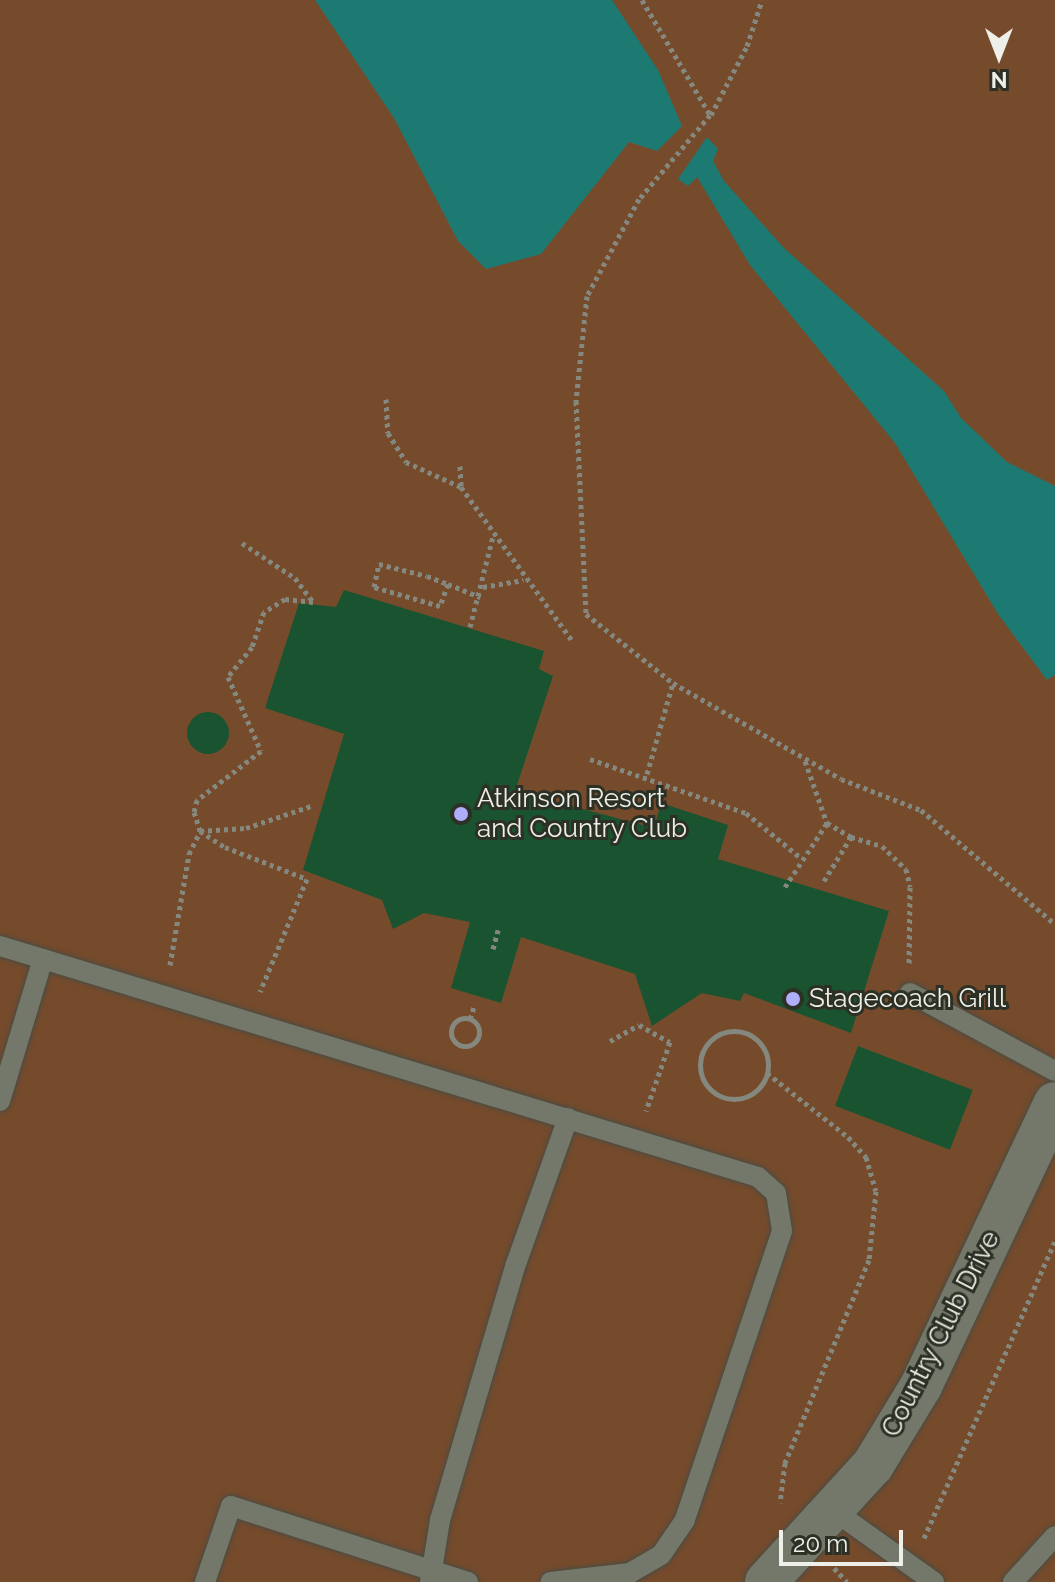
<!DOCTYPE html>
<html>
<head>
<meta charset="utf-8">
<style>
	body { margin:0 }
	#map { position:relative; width:1055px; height:1582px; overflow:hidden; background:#2d3125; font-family:Raleway,sans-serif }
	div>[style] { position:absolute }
	.green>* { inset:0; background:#764b2c; transform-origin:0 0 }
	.water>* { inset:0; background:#1d7a72 }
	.building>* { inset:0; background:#1a5330; transform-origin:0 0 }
	.round { border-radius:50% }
	.path>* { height:5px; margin-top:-2.5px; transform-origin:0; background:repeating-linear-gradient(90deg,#85887e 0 4px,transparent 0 8px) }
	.path>.ring { margin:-2.5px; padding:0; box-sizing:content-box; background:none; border:5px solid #85887e; border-radius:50% }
	.roads { filter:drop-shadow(0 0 2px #4a4c42) drop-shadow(0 0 2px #4a4c42) }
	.service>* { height:20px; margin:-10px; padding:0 10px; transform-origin:10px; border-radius:10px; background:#74786b }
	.minor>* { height:42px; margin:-21px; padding:0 21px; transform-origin:21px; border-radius:21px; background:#74786b }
	.dots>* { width:22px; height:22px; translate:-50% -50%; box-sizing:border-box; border:4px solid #2d3125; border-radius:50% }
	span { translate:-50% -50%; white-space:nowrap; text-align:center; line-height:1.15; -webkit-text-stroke:6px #2d3125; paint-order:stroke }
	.poi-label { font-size:26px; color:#edefe8 }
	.left { translate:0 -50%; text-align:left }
	.street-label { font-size:26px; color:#edefe8 }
	.north { position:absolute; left:959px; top:16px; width:80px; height:80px; -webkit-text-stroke:6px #2d3125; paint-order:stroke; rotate:180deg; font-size:22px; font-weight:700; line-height:32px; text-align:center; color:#edefe8 }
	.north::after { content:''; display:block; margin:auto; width:28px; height:36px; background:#edefe8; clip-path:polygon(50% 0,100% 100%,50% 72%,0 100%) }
	.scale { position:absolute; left:779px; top:1530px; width:124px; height:36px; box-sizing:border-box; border:4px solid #edefe8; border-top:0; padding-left:10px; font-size:24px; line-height:28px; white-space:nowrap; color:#edefe8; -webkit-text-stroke:6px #2d3125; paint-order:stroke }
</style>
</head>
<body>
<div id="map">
	<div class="green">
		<i style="left:0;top:0;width:1055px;height:1582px"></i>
	</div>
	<div class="water">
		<i style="clip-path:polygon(315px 0,612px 0,658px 70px,682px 126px,657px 151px,629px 142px,541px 254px,486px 269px,458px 241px,394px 118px)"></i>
		<i style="clip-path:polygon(707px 137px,718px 149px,713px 161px,724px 181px,784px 248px,944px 391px,961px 418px,1007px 462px,1055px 486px,1055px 675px,1047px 680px,998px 614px,895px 443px,750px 265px,697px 177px,688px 186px,678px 179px)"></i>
	</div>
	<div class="building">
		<i style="clip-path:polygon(344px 590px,544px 651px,539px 669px,553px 676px,515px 791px,654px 828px,661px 803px,728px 825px,718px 859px,889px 911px,851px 1033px,744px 993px,740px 1001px,702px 993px,652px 1026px,635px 974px,521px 937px,501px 1003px,451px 988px,470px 922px,424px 913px,393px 929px,382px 900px,303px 870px,344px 734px,265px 708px,299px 603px,336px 607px)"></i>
		<i class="round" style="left:187px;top:712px;width:42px;height:42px"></i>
		<i style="left:858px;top:1046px;width:123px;height:64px;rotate:21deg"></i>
	</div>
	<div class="path">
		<i style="left:642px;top:0;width:134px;rotate:59.4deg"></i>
		<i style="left:710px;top:115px;width:110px;rotate:130.2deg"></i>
		<i style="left:639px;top:199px;width:110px;rotate:118.2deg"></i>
		<i style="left:587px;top:296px;width:106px;rotate:96deg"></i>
		<i style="left:576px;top:401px;width:213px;rotate:87.3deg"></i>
		<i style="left:586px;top:614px;width:111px;rotate:38.4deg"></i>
		<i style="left:673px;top:683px;width:193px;rotate:29.7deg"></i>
		<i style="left:841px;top:779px;width:86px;rotate:21.2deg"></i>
		<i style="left:921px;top:810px;width:176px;rotate:40.4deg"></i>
		<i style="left:711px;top:115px;width:78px;rotate:-62.4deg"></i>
		<i style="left:747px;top:46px;width:48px;rotate:-71.9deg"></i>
		<i style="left:386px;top:399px;width:34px;rotate:87deg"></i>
		<i style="left:388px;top:433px;width:34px;rotate:58deg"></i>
		<i style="left:406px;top:462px;width:60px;rotate:24.4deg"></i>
		<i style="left:461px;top:487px;width:191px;rotate:54.1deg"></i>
		<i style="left:460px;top:466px;width:20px;rotate:87deg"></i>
		<i style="left:242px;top:543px;width:64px;rotate:33.4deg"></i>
		<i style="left:295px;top:578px;width:30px;rotate:53deg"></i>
		<i style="left:313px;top:602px;width:28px;rotate:-174deg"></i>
		<i style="left:285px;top:599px;width:25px;rotate:148deg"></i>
		<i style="left:264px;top:612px;width:37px;rotate:109deg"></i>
		<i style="left:252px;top:647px;width:38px;rotate:129deg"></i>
		<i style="left:228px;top:677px;width:81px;rotate:66deg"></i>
		<i style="left:261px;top:751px;width:81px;rotate:142.6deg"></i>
		<i style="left:197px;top:800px;width:12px;rotate:104deg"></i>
		<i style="left:194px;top:812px;width:20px;rotate:72deg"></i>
		<i style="left:200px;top:831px;width:30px;rotate:33deg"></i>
		<i style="left:225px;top:847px;width:88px;rotate:21.3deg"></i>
		<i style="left:307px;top:879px;width:122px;rotate:112.6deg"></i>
		<i style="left:448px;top:584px;width:23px;rotate:110deg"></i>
		<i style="left:440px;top:606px;width:69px;rotate:-163.9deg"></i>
		<i style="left:374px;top:587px;width:24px;rotate:-78deg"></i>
		<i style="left:379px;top:564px;width:49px;rotate:14deg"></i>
		<i style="left:427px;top:576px;width:22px;rotate:21deg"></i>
		<i style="left:448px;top:584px;width:35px;rotate:22deg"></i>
		<i style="left:483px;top:587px;width:41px;rotate:-9.9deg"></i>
		<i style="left:470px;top:627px;width:94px;rotate:-75.8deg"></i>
		<i style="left:590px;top:759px;width:165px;rotate:19.1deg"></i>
		<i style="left:746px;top:813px;width:71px;rotate:39.3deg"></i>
		<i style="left:805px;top:761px;width:66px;rotate:70.5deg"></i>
		<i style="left:827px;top:823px;width:28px;rotate:30deg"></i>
		<i style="left:647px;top:774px;width:95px;rotate:-74.1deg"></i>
		<i style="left:824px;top:881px;width:52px;rotate:-58.5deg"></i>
		<i style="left:851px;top:837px;width:32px;rotate:16deg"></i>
		<i style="left:882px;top:846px;width:33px;rotate:44deg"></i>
		<i style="left:906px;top:869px;width:18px;rotate:77deg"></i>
		<i style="left:910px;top:887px;width:77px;rotate:90.7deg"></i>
		<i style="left:785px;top:887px;width:77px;rotate:-56.7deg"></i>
		<i style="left:493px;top:949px;width:20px;rotate:-75deg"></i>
		<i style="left:170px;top:965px;width:113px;rotate:-80.3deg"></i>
		<i style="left:189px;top:854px;width:25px;rotate:-64deg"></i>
		<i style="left:200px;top:831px;width:46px;rotate:-3.7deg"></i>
		<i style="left:246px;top:828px;width:69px;rotate:-18.7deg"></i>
		<i class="ring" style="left:451px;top:1018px;width:23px;height:23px"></i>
		<i style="left:470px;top:1019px;width:16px;rotate:-72deg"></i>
		<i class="ring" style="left:700px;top:1031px;width:63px;height:63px"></i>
		<i style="left:610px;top:1041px;width:33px;rotate:-29deg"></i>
		<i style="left:639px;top:1025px;width:35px;rotate:29deg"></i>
		<i style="left:670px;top:1042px;width:73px;rotate:109.2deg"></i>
		<i style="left:767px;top:1073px;width:103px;rotate:38.3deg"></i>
		<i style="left:848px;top:1137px;width:27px;rotate:48deg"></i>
		<i style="left:866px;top:1157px;width:35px;rotate:74deg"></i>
		<i style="left:876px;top:1191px;width:69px;rotate:95.8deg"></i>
		<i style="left:869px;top:1260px;width:220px;rotate:112.5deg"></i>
		<i style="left:785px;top:1463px;width:40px;rotate:97.1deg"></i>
		<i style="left:924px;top:1538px;width:325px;rotate:-66.2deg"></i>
		<i style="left:834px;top:1568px;width:19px;rotate:47deg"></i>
	</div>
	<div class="roads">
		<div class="service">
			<i style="left:0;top:946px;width:45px;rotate:16.8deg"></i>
			<i style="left:910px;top:993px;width:165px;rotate:28.3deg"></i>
			<i style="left:0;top:1101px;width:148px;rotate:-73.2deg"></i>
			<i style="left:43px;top:959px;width:747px;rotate:16.96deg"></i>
			<i style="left:758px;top:1177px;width:24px;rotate:42deg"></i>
			<i style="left:776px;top:1193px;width:38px;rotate:81deg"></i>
			<i style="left:782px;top:1231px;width:305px;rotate:108.6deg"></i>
			<i style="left:685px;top:1520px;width:42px;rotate:124.4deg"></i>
			<i style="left:661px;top:1555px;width:36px;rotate:150deg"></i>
			<i style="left:630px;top:1573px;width:80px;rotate:173.5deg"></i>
			<i style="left:833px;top:1510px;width:124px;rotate:35.5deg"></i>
			<i style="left:205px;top:1582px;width:80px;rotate:-71.1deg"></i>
			<i style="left:231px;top:1506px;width:249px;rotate:17.8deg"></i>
			<i style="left:430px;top:1582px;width:63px;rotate:-80.8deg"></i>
			<i style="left:440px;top:1520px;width:267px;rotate:-73.5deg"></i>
			<i style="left:516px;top:1264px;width:155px;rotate:-70.4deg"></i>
			<i style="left:1013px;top:1582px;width:62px;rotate:-47.6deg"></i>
		</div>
		<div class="minor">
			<i style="left:766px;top:1582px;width:159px;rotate:-47.6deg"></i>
			<i style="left:873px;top:1465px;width:92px;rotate:-58.7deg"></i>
			<i style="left:921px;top:1386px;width:313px;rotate:-64.7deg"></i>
		</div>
	</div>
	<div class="dots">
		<i style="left:461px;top:814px;background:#aeaefa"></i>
		<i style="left:793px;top:999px;background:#aeaefa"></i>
	</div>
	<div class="poi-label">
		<span class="left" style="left:477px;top:814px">Atkinson Resort<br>and Country Club</span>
		<span class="left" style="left:809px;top:999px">Stagecoach Grill</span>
	</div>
	<div class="street-label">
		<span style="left:941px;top:1334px;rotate:-63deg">Country Club Drive</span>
	</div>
	<div class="north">N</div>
	<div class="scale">20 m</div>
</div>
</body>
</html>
